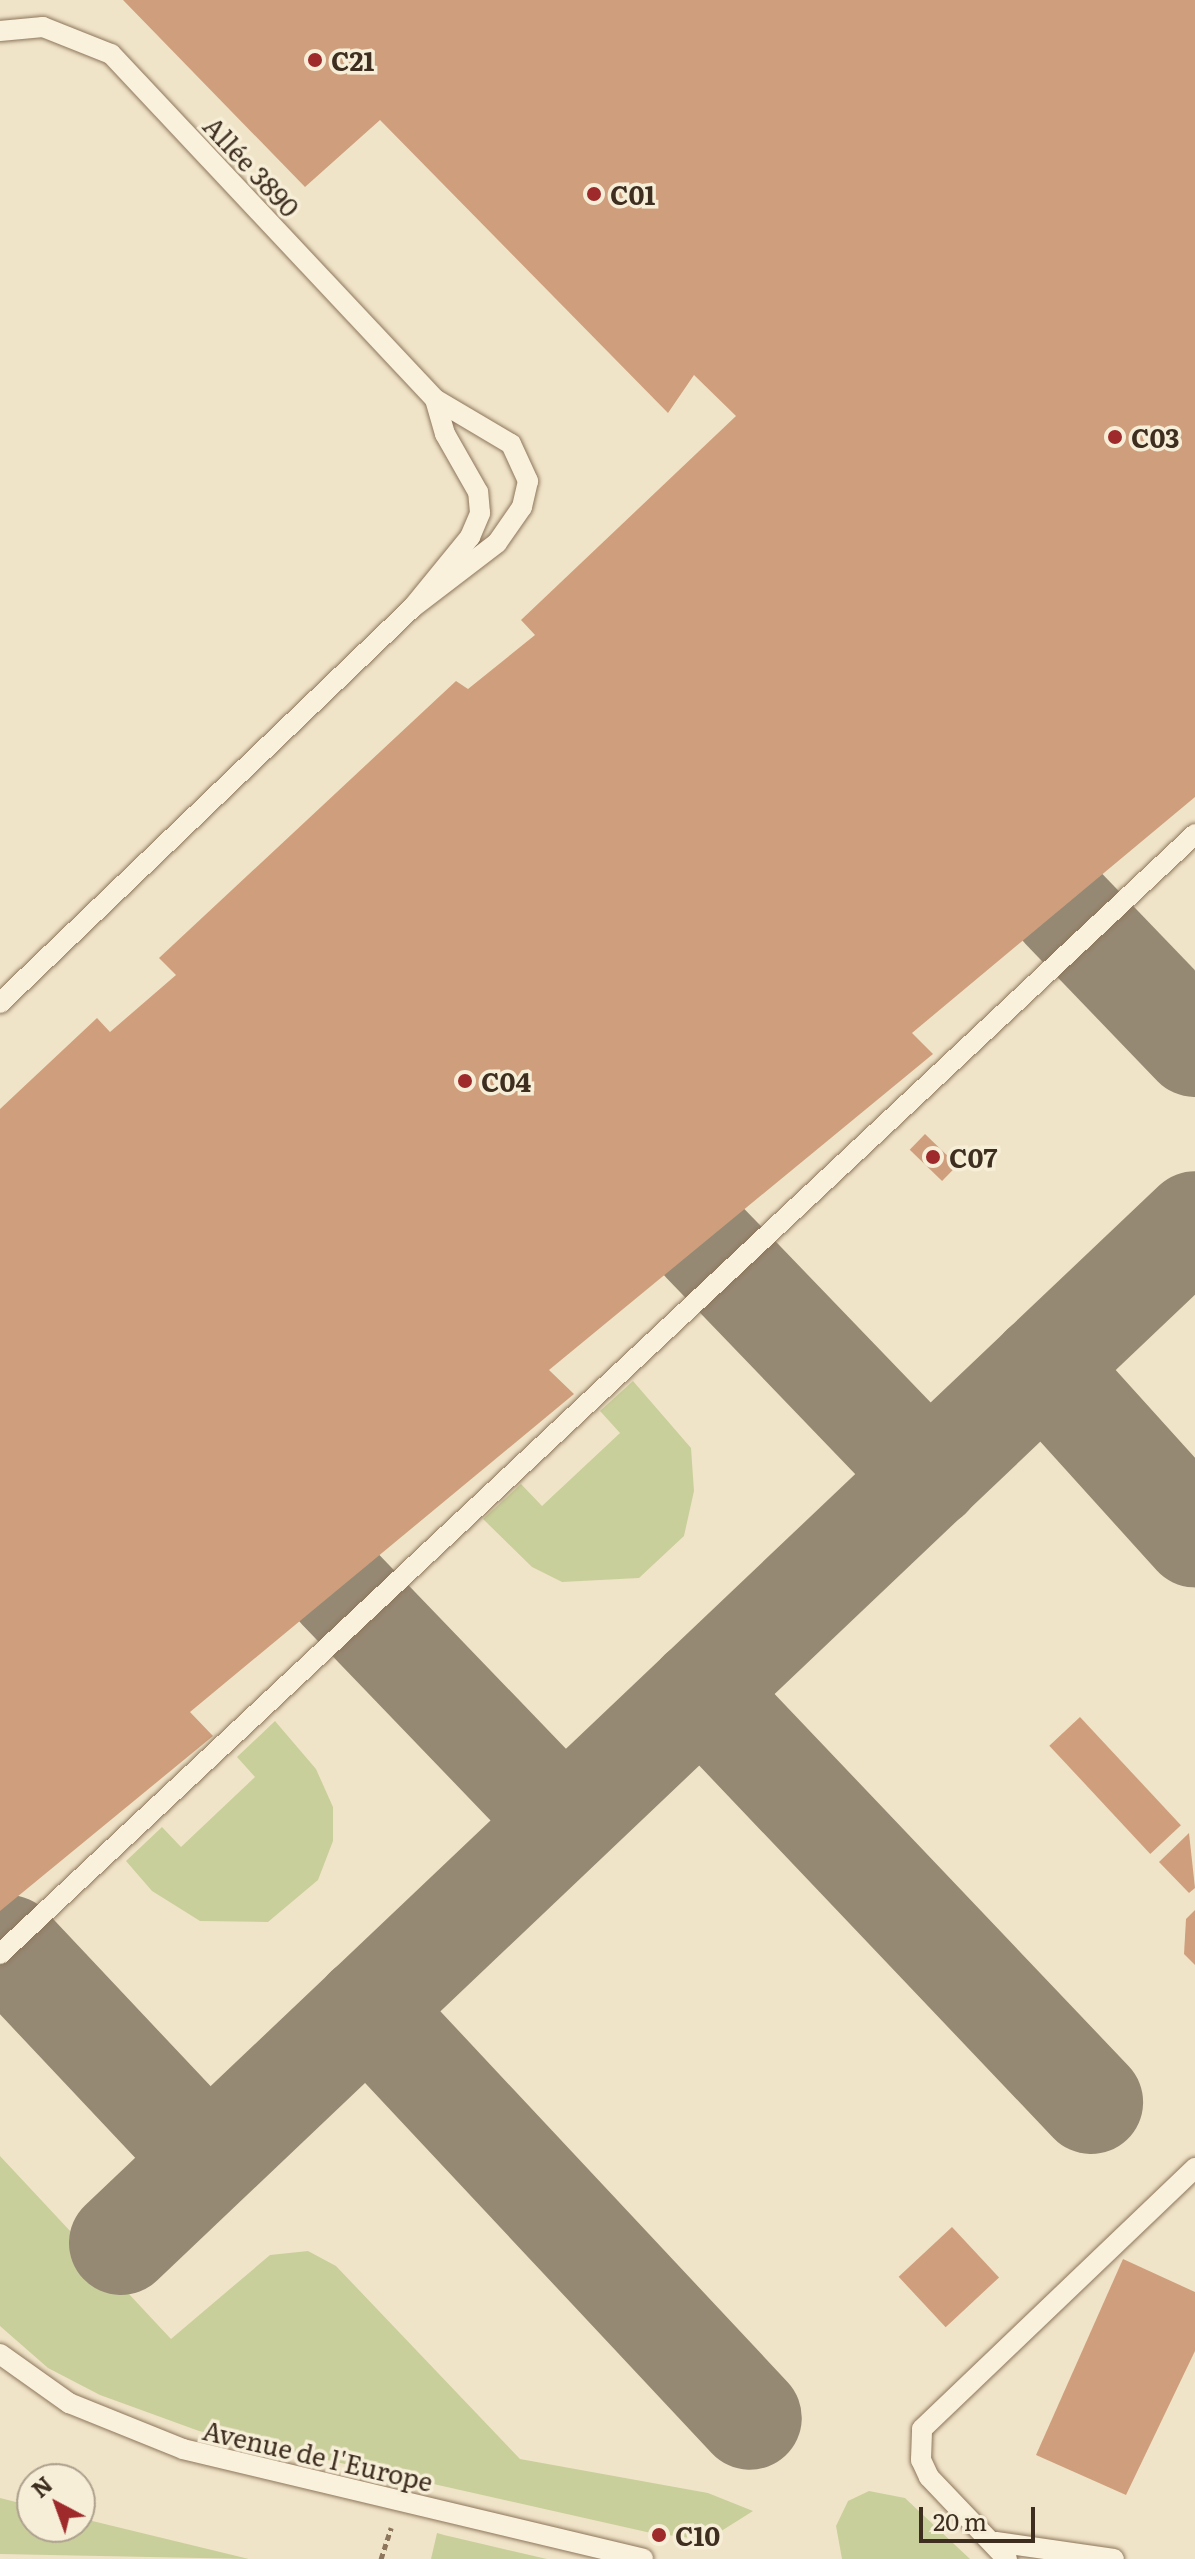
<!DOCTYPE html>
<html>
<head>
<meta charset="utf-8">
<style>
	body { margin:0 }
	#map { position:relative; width:1195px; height:2559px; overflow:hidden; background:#f0e4c8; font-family:Literata,serif }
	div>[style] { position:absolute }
	.green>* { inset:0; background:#c9cf9b }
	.taxiway>* { height:104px; margin:-52px; padding:0 52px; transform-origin:52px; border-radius:52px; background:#968974 }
	.building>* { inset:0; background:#cf9f7d; transform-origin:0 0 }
	.path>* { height:5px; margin-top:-2.5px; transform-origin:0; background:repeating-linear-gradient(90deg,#8d765c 0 6px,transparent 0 10px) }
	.roads { filter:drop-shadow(0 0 2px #8d765c) drop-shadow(0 0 2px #8d765c) }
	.service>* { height:20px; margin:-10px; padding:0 10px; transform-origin:10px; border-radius:10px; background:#faf1dc }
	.dots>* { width:22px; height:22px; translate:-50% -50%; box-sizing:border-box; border:4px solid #f7eed8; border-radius:50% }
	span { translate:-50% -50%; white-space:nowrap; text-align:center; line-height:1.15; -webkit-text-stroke:7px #f7eed8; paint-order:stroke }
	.poi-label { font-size:26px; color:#3d2e20; font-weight:700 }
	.left { translate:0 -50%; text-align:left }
	.street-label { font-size:26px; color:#3d2e20 }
	.north { position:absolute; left:16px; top:2463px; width:80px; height:80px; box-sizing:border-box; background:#f7eed8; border:2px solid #ada18e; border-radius:50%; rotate:319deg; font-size:22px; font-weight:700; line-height:32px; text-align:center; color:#3d2e20 }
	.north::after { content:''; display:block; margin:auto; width:28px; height:36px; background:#9e2a2b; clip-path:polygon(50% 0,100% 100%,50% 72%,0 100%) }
	.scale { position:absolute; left:919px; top:2507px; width:116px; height:36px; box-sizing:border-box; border:4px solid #3d2e20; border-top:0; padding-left:10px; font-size:24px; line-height:28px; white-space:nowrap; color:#3d2e20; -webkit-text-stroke:6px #f7eed8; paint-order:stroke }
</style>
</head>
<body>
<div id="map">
	<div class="green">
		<i style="clip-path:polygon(633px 1381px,691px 1448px,694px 1491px,684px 1536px,639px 1578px,562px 1582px,532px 1567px,483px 1519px,521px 1484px,542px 1506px,620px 1433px,600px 1411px)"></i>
		<i style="clip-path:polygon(275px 1721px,316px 1769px,333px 1807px,333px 1841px,318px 1880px,268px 1922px,200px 1921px,152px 1891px,126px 1861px,162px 1827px,181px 1847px,255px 1777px,237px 1757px)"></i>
		<i style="clip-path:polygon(0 2156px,171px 2339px,270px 2255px,308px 2251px,336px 2266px,520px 2459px,708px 2493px,753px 2511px,707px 2540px,651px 2533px,199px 2431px,100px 2395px,48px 2368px,0 2326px)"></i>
		<i style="clip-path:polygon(869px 2491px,905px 2498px,970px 2559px,842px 2559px,836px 2526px,848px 2501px)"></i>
		<i style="clip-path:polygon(0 2498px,32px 2506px,32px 2527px,80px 2527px,80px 2518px,249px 2559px,0 2554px)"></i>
		<i style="clip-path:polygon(437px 2533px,444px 2535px,547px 2559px,431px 2559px)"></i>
	</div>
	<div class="taxiway">
		<i style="left:1063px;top:908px;width:190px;rotate:46.1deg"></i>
		<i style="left:704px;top:1242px;width:325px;rotate:46.1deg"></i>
		<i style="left:1043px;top:1367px;width:227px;rotate:47.9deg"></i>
		<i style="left:340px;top:1589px;width:323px;rotate:46.1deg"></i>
		<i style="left:701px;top:1692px;width:566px;rotate:46.43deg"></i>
		<i style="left:8px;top:1947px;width:291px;rotate:46.7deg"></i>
		<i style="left:367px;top:2009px;width:560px;rotate:46.88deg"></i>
		<i style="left:121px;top:2243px;width:1481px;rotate:-43.52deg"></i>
	</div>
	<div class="building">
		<i style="clip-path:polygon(123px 0,1195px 0,1195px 797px,912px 1033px,933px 1054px,549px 1370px,574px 1394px,190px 1712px,213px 1736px,0 1911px,0 1109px,97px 1018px,110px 1032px,176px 975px,159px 958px,456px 681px,468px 689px,535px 635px,521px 620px,736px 416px,694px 375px,668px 413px,380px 120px,305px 187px)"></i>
		<i style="left:925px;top:1134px;width:45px;height:22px;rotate:44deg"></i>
		<i style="left:1080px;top:1717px;width:148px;height:42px;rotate:47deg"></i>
		<i style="clip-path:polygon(1189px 1833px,1195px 1888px,1189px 1893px,1159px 1862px)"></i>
		<i style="clip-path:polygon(1195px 1910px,1195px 1965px,1184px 1954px,1186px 1919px)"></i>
		<i style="left:952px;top:2227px;width:69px;height:73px;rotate:47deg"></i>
		<i style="clip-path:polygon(1123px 2259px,1195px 2292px,1195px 2351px,1126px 2495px,1036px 2455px)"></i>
	</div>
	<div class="path">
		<i style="left:381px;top:2559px;width:33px;rotate:-72deg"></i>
	</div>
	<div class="roads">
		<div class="service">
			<i style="left:0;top:31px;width:43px;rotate:-5.3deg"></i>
			<i style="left:43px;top:27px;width:73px;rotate:21.7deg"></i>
			<i style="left:111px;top:54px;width:473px;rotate:46.8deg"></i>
			<i style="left:435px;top:399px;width:88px;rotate:30.6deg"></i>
			<i style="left:511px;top:444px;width:41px;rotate:65.3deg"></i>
			<i style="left:528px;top:481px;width:27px;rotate:103deg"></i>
			<i style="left:522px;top:507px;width:44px;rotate:124.8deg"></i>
			<i style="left:497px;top:543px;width:107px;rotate:142.6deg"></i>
			<i style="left:0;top:1003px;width:571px;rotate:-43.79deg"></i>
			<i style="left:412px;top:608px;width:92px;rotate:-50.8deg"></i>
			<i style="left:470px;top:537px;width:26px;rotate:-67deg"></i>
			<i style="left:480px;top:513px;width:21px;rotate:-95deg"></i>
			<i style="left:478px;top:492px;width:67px;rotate:-119.6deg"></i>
			<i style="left:445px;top:434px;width:36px;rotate:-106deg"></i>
			<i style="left:0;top:1954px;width:1638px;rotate:-43.14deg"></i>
			<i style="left:0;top:2354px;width:85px;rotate:35.4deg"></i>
			<i style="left:69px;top:2403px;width:123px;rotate:22deg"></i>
			<i style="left:183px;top:2449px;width:473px;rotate:13.4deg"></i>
			<i style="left:996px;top:2542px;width:119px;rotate:8.2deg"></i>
			<i style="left:1007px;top:2559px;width:113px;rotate:-133.6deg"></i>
			<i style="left:929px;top:2477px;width:19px;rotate:-115deg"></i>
			<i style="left:921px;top:2460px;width:31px;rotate:-88deg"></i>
			<i style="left:922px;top:2429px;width:378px;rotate:-43.7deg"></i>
		</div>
	</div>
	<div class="dots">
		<i style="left:315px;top:60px;background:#9e2a2b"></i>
		<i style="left:594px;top:194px;background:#9e2a2b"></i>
		<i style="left:1115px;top:437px;background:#9e2a2b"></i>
		<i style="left:465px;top:1081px;background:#9e2a2b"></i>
		<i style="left:933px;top:1157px;background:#9e2a2b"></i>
		<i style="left:659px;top:2535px;background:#9e2a2b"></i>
	</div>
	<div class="poi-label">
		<span class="left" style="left:331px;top:60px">C21</span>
		<span class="left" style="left:610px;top:194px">C01</span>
		<span class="left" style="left:1131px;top:437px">C03</span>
		<span class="left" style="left:481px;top:1081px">C04</span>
		<span class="left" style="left:949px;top:1157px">C07</span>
		<span class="left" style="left:675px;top:2535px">C10</span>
	</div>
	<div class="street-label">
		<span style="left:252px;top:166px;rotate:47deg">Allée 3890</span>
		<span style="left:318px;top:2455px;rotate:13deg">Avenue de l'Europe</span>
	</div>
	<div class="north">N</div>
	<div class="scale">20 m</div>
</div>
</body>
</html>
